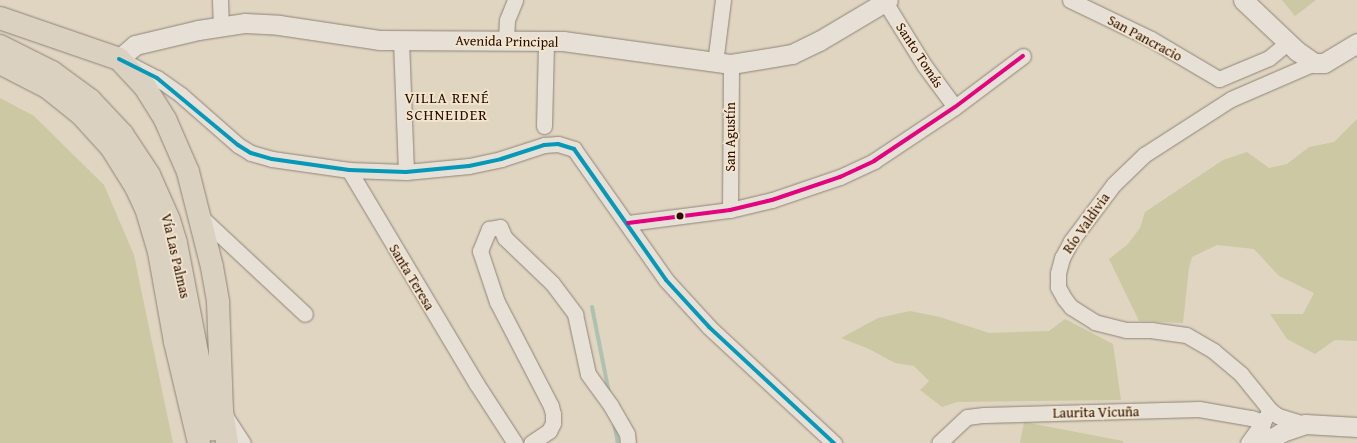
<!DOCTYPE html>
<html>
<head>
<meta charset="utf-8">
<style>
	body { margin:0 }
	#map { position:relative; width:1357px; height:443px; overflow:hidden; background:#e0d5c1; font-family:"Gentium Book Plus",serif }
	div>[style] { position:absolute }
	.green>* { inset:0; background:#ccc8a3 }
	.stream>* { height:4px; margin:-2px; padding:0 2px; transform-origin:2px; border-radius:2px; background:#aec2b2 }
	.roads { filter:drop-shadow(0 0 1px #8f8478) drop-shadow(0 0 1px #8f8478) }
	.minor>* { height:15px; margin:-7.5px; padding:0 7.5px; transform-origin:7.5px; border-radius:7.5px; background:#e6e0d6 }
	.tertiary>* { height:19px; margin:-9.5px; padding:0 9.5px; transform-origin:9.5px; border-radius:9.5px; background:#e6e0d6 }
	.trunk>* { height:22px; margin:-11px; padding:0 11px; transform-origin:11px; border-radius:11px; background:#dad1c1 }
	.bus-1>* { height:4px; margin:-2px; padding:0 2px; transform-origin:2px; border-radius:2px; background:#0499b9 }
	.bus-2>* { height:4px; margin:-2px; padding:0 2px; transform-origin:2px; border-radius:2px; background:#e5007d }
	.dots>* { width:11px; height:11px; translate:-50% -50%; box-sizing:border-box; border:2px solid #f3e6ce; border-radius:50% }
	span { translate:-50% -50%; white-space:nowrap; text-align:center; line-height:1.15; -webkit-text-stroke:3.5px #f3e6ce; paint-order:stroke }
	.street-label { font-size:14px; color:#2a0c00 }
	.neighbourhood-label { font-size:15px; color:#2a0c00; letter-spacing:1px }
</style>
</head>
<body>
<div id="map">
	<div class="green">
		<i style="clip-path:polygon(1282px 0,1316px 0,1295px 16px)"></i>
		<i style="clip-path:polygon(0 98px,34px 116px,104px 185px,134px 255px,173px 443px,0 443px)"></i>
		<i style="clip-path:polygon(1357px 119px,1357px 341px,1335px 340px,1315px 354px,1287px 339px,1270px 314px,1303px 314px,1314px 293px,1279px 276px,1254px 249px,1217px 245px,1192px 257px,1189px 268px,1183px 323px,1139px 321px,1109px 259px,1128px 244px,1140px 228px,1145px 212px,1223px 160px,1247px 152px,1269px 168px,1287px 164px,1309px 147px,1334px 142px)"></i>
		<i style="clip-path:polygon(910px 311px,940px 317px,989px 333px,1049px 331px,1065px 319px,1113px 344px,1121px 400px,957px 402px,942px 407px,920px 390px,929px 381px,914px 366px,895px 363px,869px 349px,841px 338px,878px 318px)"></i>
		<i style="clip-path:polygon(1024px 422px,1123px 441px,1123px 443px,1020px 443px)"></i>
	</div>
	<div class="stream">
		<i style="left:592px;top:307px;width:88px;rotate:78.8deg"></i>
		<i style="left:614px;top:423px;width:20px;rotate:79deg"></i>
	</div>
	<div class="roads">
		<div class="minor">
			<i style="left:220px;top:0;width:26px;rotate:88deg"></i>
			<i style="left:1070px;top:0;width:90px;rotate:25.7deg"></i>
			<i style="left:1151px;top:39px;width:79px;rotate:30.5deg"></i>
			<i style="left:1219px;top:79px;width:54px;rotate:-22.8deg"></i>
			<i style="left:1269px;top:58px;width:25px;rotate:-40deg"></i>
			<i style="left:885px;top:2px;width:74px;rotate:58.2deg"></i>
			<i style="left:924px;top:65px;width:52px;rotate:53.6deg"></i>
			<i style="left:506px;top:39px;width:19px;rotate:-87deg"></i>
			<i style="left:507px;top:20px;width:22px;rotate:-68deg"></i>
			<i style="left:401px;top:41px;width:131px;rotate:87.8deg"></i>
			<i style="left:715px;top:63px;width:64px;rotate:-82.8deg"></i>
			<i style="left:129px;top:64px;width:31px;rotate:27deg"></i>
			<i style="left:157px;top:78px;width:29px;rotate:35deg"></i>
			<i style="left:181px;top:95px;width:76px;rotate:41.3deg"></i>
			<i style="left:238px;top:145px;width:15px;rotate:32deg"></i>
			<i style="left:251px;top:153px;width:22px;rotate:16deg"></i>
			<i style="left:272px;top:159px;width:78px;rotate:8.1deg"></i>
			<i style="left:349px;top:170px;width:57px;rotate:2deg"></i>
			<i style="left:406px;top:172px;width:63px;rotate:-5.4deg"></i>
			<i style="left:469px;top:166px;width:33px;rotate:-12deg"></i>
			<i style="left:501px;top:159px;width:45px;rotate:-18deg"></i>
			<i style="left:544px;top:145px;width:14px;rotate:-4deg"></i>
			<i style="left:558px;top:144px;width:17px;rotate:17deg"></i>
			<i style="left:574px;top:149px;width:160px;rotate:54.9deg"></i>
			<i style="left:666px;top:280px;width:64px;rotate:47.5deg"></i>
			<i style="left:709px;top:327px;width:171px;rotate:42.9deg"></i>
			<i style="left:544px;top:126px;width:83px;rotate:-88.6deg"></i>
			<i style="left:349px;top:170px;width:248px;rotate:59.2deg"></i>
			<i style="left:476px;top:383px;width:72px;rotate:57deg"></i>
			<i style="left:730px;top:210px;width:146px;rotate:-89.6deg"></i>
			<i style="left:201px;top:217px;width:142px;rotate:43deg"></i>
			<i style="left:628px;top:223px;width:103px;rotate:-7.3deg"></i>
			<i style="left:730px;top:210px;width:43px;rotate:-13.4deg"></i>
			<i style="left:772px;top:200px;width:72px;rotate:-18.7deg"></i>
			<i style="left:840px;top:177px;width:38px;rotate:-25deg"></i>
			<i style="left:874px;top:161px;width:97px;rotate:-33.7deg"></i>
			<i style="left:955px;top:107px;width:85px;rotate:-36.9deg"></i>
			<i style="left:1270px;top:410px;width:10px;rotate:37deg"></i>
			<i style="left:1278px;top:416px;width:28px;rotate:17deg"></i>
			<i style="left:226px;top:417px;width:31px;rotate:57deg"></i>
			<i style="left:531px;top:443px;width:22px;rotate:-34deg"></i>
			<i style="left:549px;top:431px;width:9px;rotate:-63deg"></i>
			<i style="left:553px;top:423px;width:9px;rotate:-90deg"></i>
			<i style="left:553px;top:414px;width:8px;rotate:-104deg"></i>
			<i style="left:551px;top:406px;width:117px;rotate:-117.4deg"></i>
			<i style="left:497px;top:302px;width:54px;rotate:-108.4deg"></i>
			<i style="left:480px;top:251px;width:24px;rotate:-68deg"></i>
			<i style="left:489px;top:229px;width:11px;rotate:-10deg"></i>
			<i style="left:500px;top:227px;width:12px;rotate:66deg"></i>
			<i style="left:505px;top:238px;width:65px;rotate:43.8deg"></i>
			<i style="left:552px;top:283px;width:39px;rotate:53deg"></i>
			<i style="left:575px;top:314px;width:61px;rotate:77.8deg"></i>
			<i style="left:588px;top:374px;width:39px;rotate:54deg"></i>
			<i style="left:611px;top:406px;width:32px;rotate:60deg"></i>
			<i style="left:627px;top:434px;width:9px;rotate:84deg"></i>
			<i style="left:939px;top:443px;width:38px;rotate:-43deg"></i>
			<i style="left:967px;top:417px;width:17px;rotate:-7deg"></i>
			<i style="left:984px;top:415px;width:215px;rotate:-1.6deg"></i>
			<i style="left:1199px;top:409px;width:53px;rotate:9.8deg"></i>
			<i style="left:1251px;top:418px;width:13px;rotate:18deg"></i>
			<i style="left:1263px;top:422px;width:26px;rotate:126deg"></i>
			<i style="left:1261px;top:443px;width:21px;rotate:-85deg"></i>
			<i style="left:1263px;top:422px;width:14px;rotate:-60deg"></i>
			<i style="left:1270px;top:410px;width:46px;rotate:-128.9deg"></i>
			<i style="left:1241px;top:374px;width:35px;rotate:-140deg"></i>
			<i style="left:1214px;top:351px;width:32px;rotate:-150deg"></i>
			<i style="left:1186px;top:335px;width:34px;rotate:-172deg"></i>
			<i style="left:1152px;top:330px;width:26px;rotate:180deg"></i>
			<i style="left:1126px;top:330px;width:32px;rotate:-166deg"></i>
			<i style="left:1095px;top:322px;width:28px;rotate:-148deg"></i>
			<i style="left:1071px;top:307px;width:11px;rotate:-128deg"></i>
			<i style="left:1064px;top:298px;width:13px;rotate:-119deg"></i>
			<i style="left:1058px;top:287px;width:14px;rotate:-90deg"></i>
			<i style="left:1058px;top:273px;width:16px;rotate:-75deg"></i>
			<i style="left:1062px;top:258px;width:19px;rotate:-62deg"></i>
			<i style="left:1071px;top:241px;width:71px;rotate:-53deg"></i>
			<i style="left:1114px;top:184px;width:42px;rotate:-44deg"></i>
			<i style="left:1144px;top:155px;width:103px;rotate:-32.8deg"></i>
			<i style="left:1231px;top:99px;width:90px;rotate:-23.4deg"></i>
		</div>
		<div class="tertiary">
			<i style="left:1243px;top:0;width:74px;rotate:43.4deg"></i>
			<i style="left:1297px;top:51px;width:21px;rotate:35deg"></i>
			<i style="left:1314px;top:63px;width:10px"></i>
			<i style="left:1324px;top:63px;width:39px;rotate:-31deg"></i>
			<i style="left:119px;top:59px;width:21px;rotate:-41deg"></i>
			<i style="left:135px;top:45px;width:65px;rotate:-13.4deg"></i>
			<i style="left:198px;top:30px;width:48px;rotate:-8.5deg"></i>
			<i style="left:245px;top:23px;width:34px;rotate:3deg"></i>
			<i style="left:279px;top:25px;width:101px;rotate:8.5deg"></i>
			<i style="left:379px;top:40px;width:184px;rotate:0.3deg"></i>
			<i style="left:563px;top:41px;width:170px;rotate:7.8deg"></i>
			<i style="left:731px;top:64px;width:62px;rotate:-9.3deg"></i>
			<i style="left:792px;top:54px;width:30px;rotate:-26deg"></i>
			<i style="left:819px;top:41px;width:80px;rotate:-30.7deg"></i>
			<i style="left:1264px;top:443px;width:21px;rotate:-31deg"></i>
			<i style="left:1282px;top:432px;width:24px;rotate:-19deg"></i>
			<i style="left:1305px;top:424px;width:52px;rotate:3.3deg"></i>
		</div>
		<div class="trunk">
			<i style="left:0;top:18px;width:126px;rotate:19deg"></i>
			<i style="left:119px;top:59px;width:38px;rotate:47deg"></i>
			<i style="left:145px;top:87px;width:38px;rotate:58deg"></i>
			<i style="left:165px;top:119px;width:58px;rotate:66.5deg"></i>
			<i style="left:188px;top:172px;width:98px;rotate:75.8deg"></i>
			<i style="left:212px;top:267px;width:36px;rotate:80deg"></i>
			<i style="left:218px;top:302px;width:109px;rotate:87.9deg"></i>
			<i style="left:222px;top:411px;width:32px;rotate:81deg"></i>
			<i style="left:0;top:46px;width:58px;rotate:26.6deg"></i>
			<i style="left:52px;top:72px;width:47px;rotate:36.4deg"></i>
			<i style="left:90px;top:100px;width:47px;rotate:46.7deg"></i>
			<i style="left:122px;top:134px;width:49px;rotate:56.6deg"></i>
			<i style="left:149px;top:175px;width:49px;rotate:66deg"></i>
			<i style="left:169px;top:220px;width:24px;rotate:73deg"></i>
			<i style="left:176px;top:243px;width:190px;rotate:79.1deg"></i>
			<i style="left:0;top:63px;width:53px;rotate:27.1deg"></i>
			<i style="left:47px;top:87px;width:43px;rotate:38.5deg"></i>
			<i style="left:81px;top:114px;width:45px;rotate:47.7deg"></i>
			<i style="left:111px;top:147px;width:47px;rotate:58deg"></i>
			<i style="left:136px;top:187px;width:23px;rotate:65deg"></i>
			<i style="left:146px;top:208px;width:46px;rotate:73.5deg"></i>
			<i style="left:159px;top:252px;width:91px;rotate:79.9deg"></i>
			<i style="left:175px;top:342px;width:104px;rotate:76.6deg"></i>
		</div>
	</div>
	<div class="bus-1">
		<i style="left:119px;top:59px;width:42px;rotate:26.6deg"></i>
		<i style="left:157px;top:78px;width:105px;rotate:39.6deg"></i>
		<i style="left:238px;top:145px;width:15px;rotate:32deg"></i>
		<i style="left:251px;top:153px;width:22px;rotate:16deg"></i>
		<i style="left:272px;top:159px;width:78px;rotate:8.1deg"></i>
		<i style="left:349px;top:170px;width:57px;rotate:2deg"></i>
		<i style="left:406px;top:172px;width:63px;rotate:-5.4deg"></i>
		<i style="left:469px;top:166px;width:33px;rotate:-12deg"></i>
		<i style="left:501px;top:159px;width:45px;rotate:-18deg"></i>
		<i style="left:544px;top:145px;width:14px;rotate:-4deg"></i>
		<i style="left:558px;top:144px;width:17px;rotate:17deg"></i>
		<i style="left:574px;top:149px;width:160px;rotate:54.9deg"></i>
		<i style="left:666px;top:280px;width:64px;rotate:47.5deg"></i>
		<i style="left:709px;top:327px;width:171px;rotate:42.9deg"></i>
	</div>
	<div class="bus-2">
		<i style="left:628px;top:223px;width:103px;rotate:-7.3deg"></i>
		<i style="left:730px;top:210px;width:43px;rotate:-13.4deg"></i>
		<i style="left:772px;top:200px;width:72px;rotate:-18.7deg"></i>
		<i style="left:840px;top:177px;width:38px;rotate:-25deg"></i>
		<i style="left:874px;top:161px;width:97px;rotate:-33.7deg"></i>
		<i style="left:955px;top:107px;width:85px;rotate:-36.9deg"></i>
	</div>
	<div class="dots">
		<i style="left:680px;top:216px;background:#2a0c00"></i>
	</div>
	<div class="street-label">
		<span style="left:1145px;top:38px;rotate:28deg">San Pancracio</span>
		<span style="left:507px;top:41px;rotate:1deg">Avenida Principal</span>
		<span style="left:920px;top:55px;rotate:57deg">Santo Tomás</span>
		<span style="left:730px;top:137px;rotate:-90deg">San Agustín</span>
		<span style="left:1086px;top:223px;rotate:-55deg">Río Valdivia</span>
		<span style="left:176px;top:256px;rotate:77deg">Vía Las Palmas</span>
		<span style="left:412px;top:277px;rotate:59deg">Santa Teresa</span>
		<span style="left:1096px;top:412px;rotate:-1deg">Laurita Vicuña</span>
	</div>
	<div class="neighbourhood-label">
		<span style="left:447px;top:106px">VILLA RENÉ<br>SCHNEIDER</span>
	</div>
</div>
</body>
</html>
